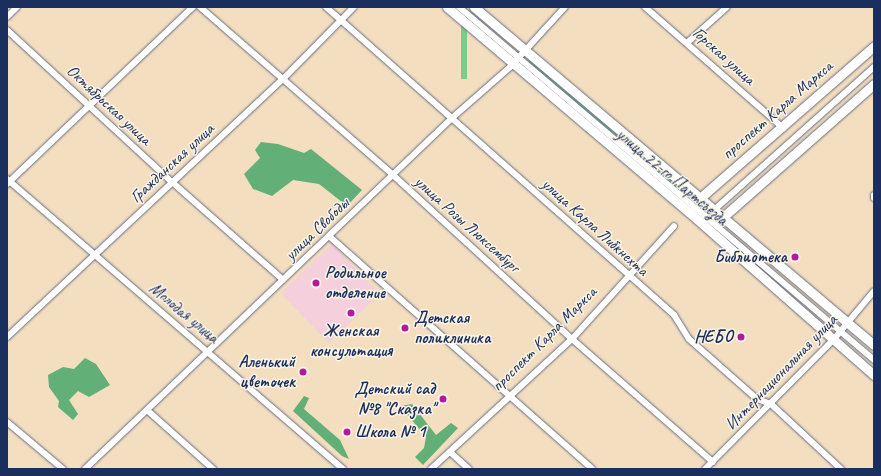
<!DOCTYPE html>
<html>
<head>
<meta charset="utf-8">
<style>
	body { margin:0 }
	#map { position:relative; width:881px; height:476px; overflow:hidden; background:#f3dec0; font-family:Caveat,sans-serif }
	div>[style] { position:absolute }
	.built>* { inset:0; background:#f5cfdb; transform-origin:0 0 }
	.green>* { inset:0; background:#7acb8c; transform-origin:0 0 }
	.forest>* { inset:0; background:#63af78 }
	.roads { filter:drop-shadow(0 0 1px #676c80) drop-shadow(0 0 1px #676c80) }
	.street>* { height:6px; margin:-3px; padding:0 3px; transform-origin:3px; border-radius:3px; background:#fff }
	.secondary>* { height:9px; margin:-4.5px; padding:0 4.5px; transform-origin:4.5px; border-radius:4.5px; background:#fff }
	.dots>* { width:11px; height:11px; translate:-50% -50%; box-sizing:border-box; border:2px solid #fcf5e5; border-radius:50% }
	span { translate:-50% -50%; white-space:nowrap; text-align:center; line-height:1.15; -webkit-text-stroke:3px #fcf5e5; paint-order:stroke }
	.street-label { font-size:17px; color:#1b2f5e }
	.poi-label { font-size:17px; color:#1b2f5e; font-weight:700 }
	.right { translate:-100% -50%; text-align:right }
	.left { translate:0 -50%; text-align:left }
	.frame { position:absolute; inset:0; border:8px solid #1b2f5e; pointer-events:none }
</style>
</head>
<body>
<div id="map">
	<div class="built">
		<i style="left:332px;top:244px;width:69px;height:71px;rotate:46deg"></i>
	</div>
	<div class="green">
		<i style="left:461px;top:7px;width:6px;height:72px"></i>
		<i style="clip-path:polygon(524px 60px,532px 61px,688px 193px,686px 196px)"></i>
	</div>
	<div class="forest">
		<i style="clip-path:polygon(261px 142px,278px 144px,304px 153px,311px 149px,362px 190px,347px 206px,319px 184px,293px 180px,272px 196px,253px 189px,244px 174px,260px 158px,255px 150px)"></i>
		<i style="clip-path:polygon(85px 358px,96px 364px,110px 385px,89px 397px,78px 391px,69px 400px,78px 414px,73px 420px,58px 407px,59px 401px,49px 387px,48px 375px,63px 367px,74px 369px)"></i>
		<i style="clip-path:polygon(304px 396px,309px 398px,304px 409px,340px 440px,349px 459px,342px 456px,293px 411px)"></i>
		<i style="clip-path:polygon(412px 404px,436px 435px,451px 423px,458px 428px,423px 465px,415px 457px,424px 448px,426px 437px,400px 406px)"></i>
	</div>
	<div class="roads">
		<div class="street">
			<i style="left:200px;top:7px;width:256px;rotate:41deg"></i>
			<i style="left:393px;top:175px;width:243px;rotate:42.5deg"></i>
			<i style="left:572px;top:339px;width:187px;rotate:41.1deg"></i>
			<i style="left:326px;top:7px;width:465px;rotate:41.5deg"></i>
			<i style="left:674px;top:315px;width:28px;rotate:58deg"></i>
			<i style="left:689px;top:339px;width:91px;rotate:41.4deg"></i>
			<i style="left:757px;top:399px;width:15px;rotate:20deg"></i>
			<i style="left:771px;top:404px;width:96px;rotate:42.9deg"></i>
			<i style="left:459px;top:7px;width:545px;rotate:40.38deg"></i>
			<i style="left:645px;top:7px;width:184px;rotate:41.2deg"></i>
			<i style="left:7px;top:17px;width:14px;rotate:-45deg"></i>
			<i style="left:7px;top:30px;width:224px;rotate:42.7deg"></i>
			<i style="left:172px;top:182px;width:148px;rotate:41.4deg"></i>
			<i style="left:688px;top:42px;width:52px;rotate:-41.9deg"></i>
			<i style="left:7px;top:179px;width:444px;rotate:40.8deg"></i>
			<i style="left:7px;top:184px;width:257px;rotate:-43.6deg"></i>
			<i style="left:874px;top:195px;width:3px;rotate:90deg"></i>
			<i style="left:714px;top:210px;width:215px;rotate:-41.8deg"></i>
			<i style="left:329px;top:236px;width:351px;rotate:41.5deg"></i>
			<i style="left:7px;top:337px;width:378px;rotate:-43.1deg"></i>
			<i style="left:283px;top:79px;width:101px;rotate:-45.4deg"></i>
			<i style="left:147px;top:410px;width:89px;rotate:41.8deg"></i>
			<i style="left:7px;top:422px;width:73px;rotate:40deg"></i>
			<i style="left:450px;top:452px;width:25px;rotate:42deg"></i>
			<i style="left:85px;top:469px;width:508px;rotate:-43.72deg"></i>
			<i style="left:452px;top:118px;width:77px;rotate:-41.3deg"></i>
			<i style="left:510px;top:67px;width:81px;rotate:-47.5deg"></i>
			<i style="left:431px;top:469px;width:192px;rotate:-42.7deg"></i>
			<i style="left:572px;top:339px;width:152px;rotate:-47.9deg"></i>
			<i style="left:705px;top:469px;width:183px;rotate:-45.2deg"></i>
			<i style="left:834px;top:339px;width:62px;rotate:-50.2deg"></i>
		</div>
		<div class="secondary">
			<i style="left:447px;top:7px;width:317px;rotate:40.3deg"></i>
			<i style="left:689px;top:212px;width:247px;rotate:41.4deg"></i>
			<i style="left:474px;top:7px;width:524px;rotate:40.2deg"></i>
			<i style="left:700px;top:198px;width:231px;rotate:-41.1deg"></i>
			<i style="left:723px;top:217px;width:201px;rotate:-41.4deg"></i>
		</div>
	</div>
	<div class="dots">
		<i style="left:795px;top:257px;background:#b5179e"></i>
		<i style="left:316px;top:283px;background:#b5179e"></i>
		<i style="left:351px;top:313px;background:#b5179e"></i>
		<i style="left:405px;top:328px;background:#b5179e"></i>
		<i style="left:741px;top:337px;background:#b5179e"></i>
		<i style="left:303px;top:372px;background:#b5179e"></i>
		<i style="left:443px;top:399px;background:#b5179e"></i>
		<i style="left:347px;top:432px;background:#b5179e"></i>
	</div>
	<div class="street-label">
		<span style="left:724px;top:56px;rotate:42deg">Горская улица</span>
		<span style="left:109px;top:105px;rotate:43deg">Октябрьская улица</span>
		<span style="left:777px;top:110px;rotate:-41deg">проспект Карла Маркса</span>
		<span style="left:172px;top:163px;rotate:-43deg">Гражданская улица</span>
		<span style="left:672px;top:177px;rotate:40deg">улица 22-го Партсъезда</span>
		<span style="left:467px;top:224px;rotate:42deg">улица Розы Люксембург</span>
		<span style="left:595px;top:227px;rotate:42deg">улица Карла Либкнехта</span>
		<span style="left:317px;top:229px;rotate:-44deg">улица Свободы</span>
		<span style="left:184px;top:313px;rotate:40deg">Молодая улица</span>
		<span style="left:544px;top:339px;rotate:-45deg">проспект Карла Маркса</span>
		<span style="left:781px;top:372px;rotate:-46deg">Интернациональная улица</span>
	</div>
	<div class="poi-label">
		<span class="right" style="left:787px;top:257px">Библиотека</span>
		<span class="left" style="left:325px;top:283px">Родильное<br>отделение</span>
		<span class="left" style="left:414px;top:328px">Детская<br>поликлиника</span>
		<span style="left:351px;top:341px">Женская<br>консультация</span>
		<span class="right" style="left:733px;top:337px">НЕБО</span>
		<span class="right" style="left:295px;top:372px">Аленький<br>цветочек</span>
		<span class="right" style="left:435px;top:399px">Детский сад<br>№8 "Сказка"</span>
		<span class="left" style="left:355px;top:432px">Школа № 1</span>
	</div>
	<div class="frame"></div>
</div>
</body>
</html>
